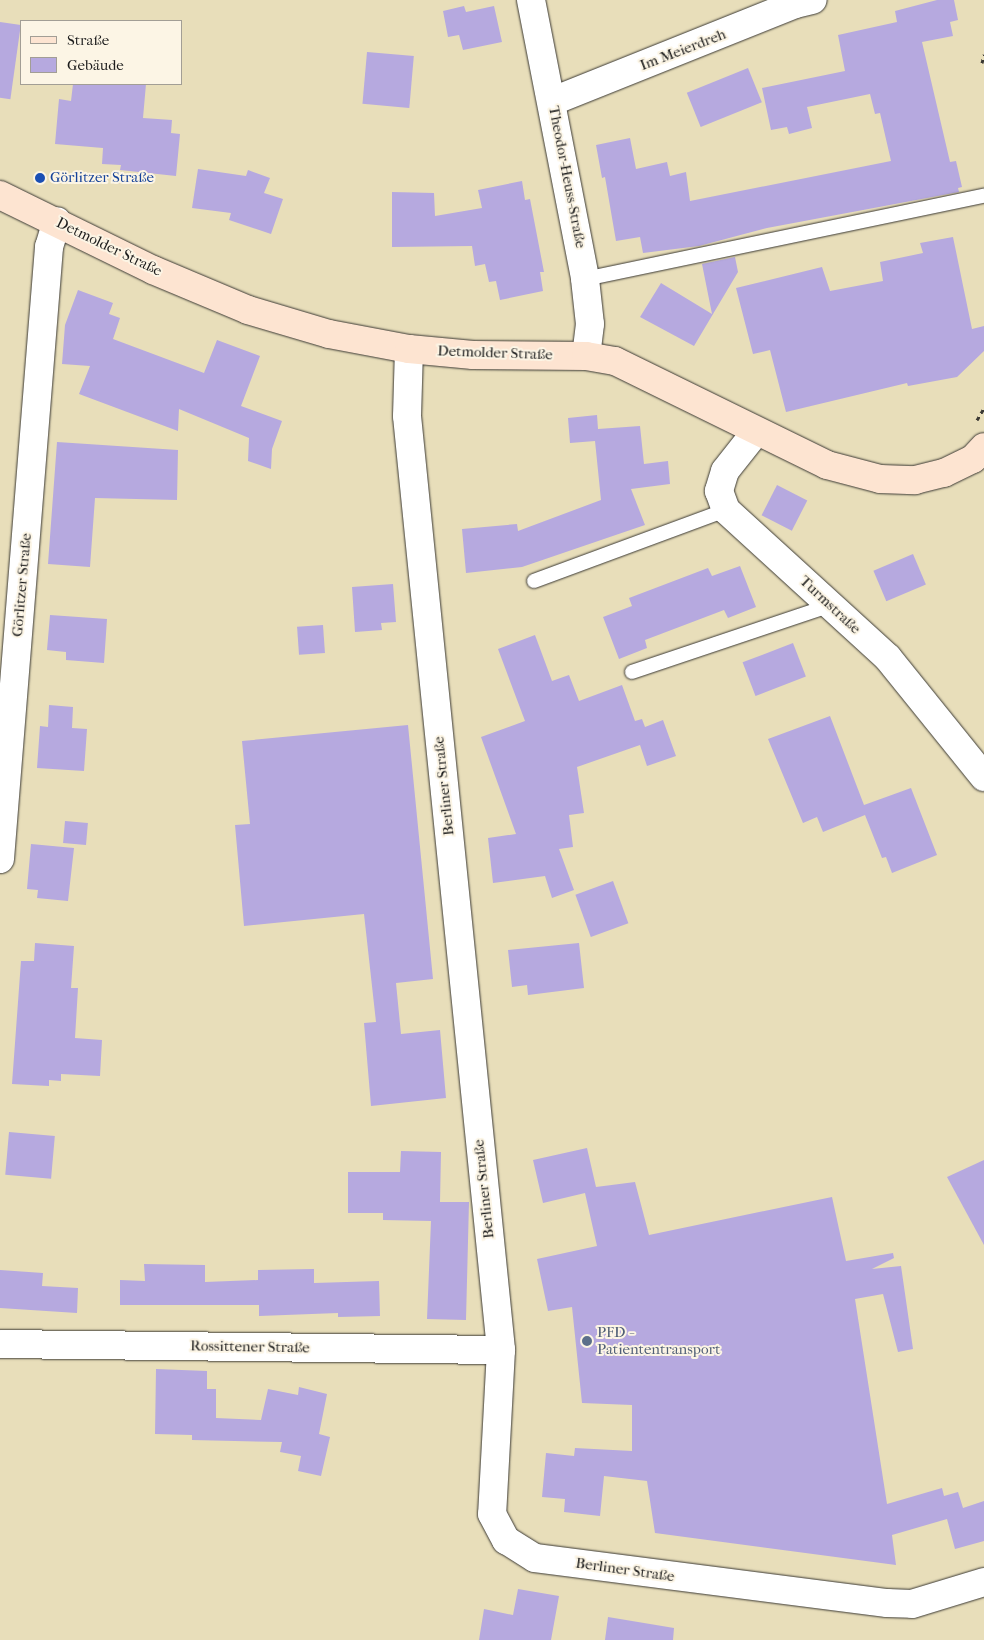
<!DOCTYPE html>
<html>
<head>
<meta charset="utf-8">
<style>
	body { margin:0 }
	#map { position:relative; width:984px; height:1640px; overflow:hidden; background:#e8deba; font-family:"IM FELL French Canon",serif }
	div>[style] { position:absolute }
	.building>* { inset:0; background:#b6a9df; transform-origin:0 0 }
	.path>* { height:3px; margin-top:-1.5px; transform-origin:0; background:repeating-linear-gradient(90deg,#3b3934 0 4px,transparent 0 8px) }
	.roads { filter:drop-shadow(0 0 1px #3b3934) drop-shadow(0 0 1px #3b3934) }
	.service>* { height:14px; margin:-7px; padding:0 7px; transform-origin:7px; border-radius:7px; background:#fff }
	.minor>* { height:28px; margin:-14px; padding:0 14px; transform-origin:14px; border-radius:14px; background:#fff }
	.secondary>* { height:28px; margin:-14px; padding:0 14px; transform-origin:14px; border-radius:14px; background:#fde4d1 }
	.dots>* { width:14px; height:14px; translate:-50% -50%; box-sizing:border-box; border:2px solid #fcf5e5; border-radius:50% }
	span { translate:-50% -50%; white-space:nowrap; text-align:center; line-height:1.15; -webkit-text-stroke:4px #fcf5e5; paint-order:stroke }
	.street-label { font-size:15px; color:#1c1c1c }
	.transit-label { font-size:15px; color:#164399 }
	.left { translate:0 -50%; text-align:left }
	.service-label { font-size:15px; color:#4e5e75 }
	.legend { position:absolute; left:20px; top:20px; width:162px; height:65px; box-sizing:border-box; background:#fcf5e5; border:1px solid #a29e95; margin:0; padding:6px 9px; list-style:none; font-size:15px; color:#1c1c1c }
	.legend li { display:flex; align-items:center; gap:10px; height:25px }
	.legend b { width:25px; border:1px solid #a29e95 }
</style>
</head>
<body>
<div id="map">
	<div class="building">
		<i style="clip-path:polygon(937px 0,954px 0,958px 20px,950px 22px,953px 36px,922px 42px,950px 162px,956px 161px,962px 187px,958px 188px,959px 192px,767px 228px,699px 246px,643px 253px,640px 237px,616px 241px,605px 177px,602px 178px,596px 145px,630px 138px,636px 169px,667px 162px,670px 176px,686px 172px,690px 201px,891px 161px,880px 113px,875px 114px,870px 94px,807px 107px,812px 128px,789px 134px,787px 127px,771px 130px,762px 88px,845px 71px,838px 35px,897px 22px,895px 11px)"></i>
		<i style="clip-path:polygon(464px 6px,466px 12px,494px 6px,502px 42px,463px 50px,459px 35px,448px 37px,443px 11px)"></i>
		<i style="left:0;top:22px;width:21px;height:75px;rotate:8deg"></i>
		<i style="left:367px;top:52px;width:47px;height:52px;rotate:5deg"></i>
		<i style="left:748px;top:68px;width:37px;height:66px;rotate:68deg"></i>
		<i style="clip-path:polygon(73px 84px,146px 84px,143px 118px,172px 120px,171px 133px,180px 134px,176px 176px,120px 170px,121px 165px,102px 164px,103px 148px,55px 144px,59px 99px,71px 101px)"></i>
		<i style="clip-path:polygon(198px 169px,246px 176px,248px 170px,270px 178px,264px 193px,283px 199px,271px 234px,229px 220px,231px 213px,192px 208px)"></i>
		<i style="clip-path:polygon(522px 181px,525px 200px,530px 199px,544px 272px,540px 272px,543px 291px,500px 300px,496px 281px,489px 282px,485px 264px,475px 266px,472px 246px,392px 247px,392px 192px,434px 193px,435px 216px,482px 208px,478px 190px)"></i>
		<i style="clip-path:polygon(953px 237px,972px 329px,984px 326px,984px 351px,957px 377px,908px 386px,907px 383px,786px 412px,770px 350px,753px 354px,736px 288px,822px 267px,830px 291px,883px 281px,880px 262px,923px 253px,920px 243px)"></i>
		<i style="clip-path:polygon(735px 257px,738px 272px,694px 346px,640px 317px,661px 283px,712px 314px,702px 264px)"></i>
		<i style="clip-path:polygon(78px 290px,113px 303px,109px 314px,120px 318px,113px 339px,204px 373px,217px 340px,260px 356px,241px 406px,282px 421px,272px 449px,271px 469px,248px 461px,249px 438px,179px 409px,178px 431px,79px 394px,90px 366px,62px 364px,65px 325px)"></i>
		<i style="clip-path:polygon(597px 415px,598px 429px,640px 426px,644px 464px,668px 461px,670px 484px,631px 489px,645px 525px,522px 567px,466px 573px,462px 529px,517px 524px,518px 531px,601px 500px,595px 441px,570px 443px,568px 418px)"></i>
		<i style="clip-path:polygon(57px 442px,178px 450px,177px 500px,95px 498px,90px 567px,48px 564px)"></i>
		<i style="left:777px;top:485px;width:34px;height:34px;rotate:27deg"></i>
		<i style="left:913px;top:554px;width:33px;height:43px;rotate:67deg"></i>
		<i style="clip-path:polygon(740px 566px,756px 607px,728px 618px,724px 610px,645px 640px,647px 648px,619px 659px,603px 617px,632px 606px,629px 598px,708px 568px,712px 576px)"></i>
		<i style="clip-path:polygon(393px 584px,396px 622px,381px 623px,382px 630px,355px 632px,352px 587px)"></i>
		<i style="clip-path:polygon(50px 615px,107px 619px,104px 663px,66px 660px,66px 652px,47px 650px)"></i>
		<i style="left:323px;top:625px;width:28px;height:26px;rotate:86deg"></i>
		<i style="clip-path:polygon(535px 635px,552px 681px,569px 675px,579px 701px,622px 685px,635px 721px,642px 719px,645px 727px,663px 720px,676px 756px,647px 766px,640px 745px,577px 767px,584px 813px,569px 815px,573px 847px,559px 849px,574px 890px,552px 898px,545px 876px,493px 883px,488px 838px,516px 834px,481px 737px,525px 721px,498px 649px)"></i>
		<i style="left:793px;top:643px;width:36px;height:54px;rotate:69deg"></i>
		<i style="clip-path:polygon(49px 705px,73px 707px,72px 728px,87px 729px,84px 771px,37px 768px,40px 726px,48px 727px)"></i>
		<i style="clip-path:polygon(830px 716px,864px 805px,911px 788px,937px 855px,892px 873px,886px 857px,882px 858px,865px 815px,823px 832px,817px 817px,803px 823px,768px 739px)"></i>
		<i style="clip-path:polygon(408px 725px,433px 979px,396px 983px,401px 1034px,440px 1030px,446px 1098px,371px 1106px,364px 1023px,376px 1022px,364px 914px,244px 926px,235px 825px,250px 824px,242px 741px)"></i>
		<i style="left:65px;top:821px;width:23px;height:22px;rotate:5deg"></i>
		<i style="clip-path:polygon(31px 844px,74px 848px,68px 901px,37px 898px,38px 890px,27px 889px)"></i>
		<i style="left:613px;top:881px;width:45px;height:40px;rotate:70deg"></i>
		<i style="clip-path:polygon(35px 943px,74px 946px,71px 988px,78px 988px,75px 1038px,102px 1040px,100px 1076px,61px 1074px,61px 1081px,49px 1080px,49px 1086px,12px 1084px,21px 961px,34px 961px)"></i>
		<i style="clip-path:polygon(579px 943px,584px 988px,528px 995px,527px 985px,512px 987px,508px 950px)"></i>
		<i style="left:9px;top:1132px;width:46px;height:43px;rotate:5deg"></i>
		<i style="clip-path:polygon(587px 1148px,596px 1187px,635px 1182px,649px 1235px,832px 1197px,846px 1261px,893px 1253px,894px 1258px,872px 1269px,901px 1266px,913px 1349px,898px 1352px,883px 1294px,855px 1299px,887px 1504px,942px 1488px,944px 1496px,958px 1492px,963px 1508px,984px 1501px,984px 1541px,955px 1549px,947px 1519px,892px 1535px,896px 1565px,655px 1533px,647px 1481px,604px 1476px,600px 1516px,564px 1512px,565px 1499px,542px 1497px,546px 1453px,574px 1456px,575px 1448px,632px 1451px,632px 1405px,582px 1403px,572px 1307px,548px 1311px,537px 1259px,597px 1246px,585px 1193px,543px 1203px,533px 1160px)"></i>
		<i style="clip-path:polygon(401px 1151px,441px 1152px,440px 1202px,469px 1202px,466px 1320px,427px 1319px,431px 1221px,383px 1220px,383px 1213px,348px 1213px,348px 1172px,400px 1172px)"></i>
		<i style="clip-path:polygon(984px 1160px,984px 1245px,947px 1177px)"></i>
		<i style="clip-path:polygon(144px 1264px,205px 1265px,205px 1282px,258px 1280px,258px 1270px,314px 1269px,314px 1283px,379px 1281px,380px 1316px,338px 1317px,338px 1313px,259px 1316px,259px 1305px,120px 1305px,120px 1280px,145px 1281px)"></i>
		<i style="clip-path:polygon(0 1270px,43px 1273px,42px 1286px,78px 1288px,77px 1313px,0 1308px)"></i>
		<i style="clip-path:polygon(156px 1369px,207px 1371px,207px 1389px,216px 1389px,216px 1418px,261px 1420px,268px 1389px,298px 1395px,299px 1387px,327px 1394px,319px 1434px,330px 1437px,321px 1476px,298px 1471px,301px 1456px,280px 1452px,282px 1442px,192px 1440px,192px 1435px,155px 1434px)"></i>
		<i style="clip-path:polygon(518px 1589px,559px 1596px,551px 1640px,479px 1640px,484px 1609px,513px 1615px)"></i>
		<i style="clip-path:polygon(608px 1617px,674px 1628px,673px 1640px,605px 1640px)"></i>
	</div>
	<div class="path">
		<i style="left:982px;top:63px;width:9px;rotate:-77deg"></i>
		<i style="left:977px;top:420px;width:14px;rotate:-60deg"></i>
	</div>
	<div class="roads">
		<div class="service">
			<i style="left:585px;top:279px;width:408px;rotate:-11.8deg"></i>
			<i style="left:534px;top:581px;width:205px;rotate:-20.3deg"></i>
			<i style="left:632px;top:672px;width:210px;rotate:-18.6deg"></i>
		</div>
		<div class="minor">
			<i style="left:531px;top:0;width:284px;rotate:79deg"></i>
			<i style="left:585px;top:279px;width:45px;rotate:83.7deg"></i>
			<i style="left:590px;top:324px;width:32px;rotate:97deg"></i>
			<i style="left:553px;top:101px;width:261px;rotate:-21.8deg"></i>
			<i style="left:795px;top:4px;width:18px;rotate:-13deg"></i>
			<i style="left:409px;top:349px;width:67px;rotate:91.7deg"></i>
			<i style="left:407px;top:416px;width:939px;rotate:84.25deg"></i>
			<i style="left:501px;top:1350px;width:164px;rotate:93.1deg"></i>
			<i style="left:492px;top:1514px;width:30px;rotate:62deg"></i>
			<i style="left:506px;top:1540px;width:34px;rotate:32deg"></i>
			<i style="left:535px;top:1558px;width:355px;rotate:7.3deg"></i>
			<i style="left:887px;top:1603px;width:25px;rotate:2deg"></i>
			<i style="left:912px;top:1604px;width:75px;rotate:-17deg"></i>
			<i style="left:755px;top:433px;width:48px;rotate:128.3deg"></i>
			<i style="left:725px;top:471px;width:21px;rotate:107deg"></i>
			<i style="left:719px;top:491px;width:20px;rotate:70deg"></i>
			<i style="left:726px;top:510px;width:219px;rotate:42.4deg"></i>
			<i style="left:888px;top:658px;width:153px;rotate:51.1deg"></i>
			<i style="left:0;top:859px;width:614px;rotate:-85.42deg"></i>
			<i style="left:49px;top:247px;width:27px;rotate:-73deg"></i>
			<i style="left:0;top:1344px;width:501px;rotate:0.69deg"></i>
		</div>
		<div class="secondary">
			<i style="left:0;top:195px;width:170px;rotate:26.1deg"></i>
			<i style="left:153px;top:270px;width:103px;rotate:22.8deg"></i>
			<i style="left:248px;top:310px;width:84px;rotate:16.5deg"></i>
			<i style="left:329px;top:334px;width:81px;rotate:10.6deg"></i>
			<i style="left:409px;top:349px;width:64px;rotate:5.4deg"></i>
			<i style="left:473px;top:355px;width:113px;rotate:0.5deg"></i>
			<i style="left:586px;top:356px;width:29px;rotate:10deg"></i>
			<i style="left:615px;top:361px;width:236px;rotate:26.1deg"></i>
			<i style="left:827px;top:465px;width:55px;rotate:14.8deg"></i>
			<i style="left:880px;top:479px;width:35px;rotate:2deg"></i>
			<i style="left:915px;top:480px;width:30px;rotate:-14deg"></i>
			<i style="left:944px;top:473px;width:32px;rotate:-26deg"></i>
			<i style="left:973px;top:459px;width:16px;rotate:-47deg"></i>
		</div>
	</div>
	<div class="dots">
		<i style="left:40px;top:178px;background:#1a4fb4"></i>
		<i style="left:587px;top:1341px;background:#5c6f8a"></i>
	</div>
	<div class="street-label">
		<span style="left:683px;top:50px;rotate:-21deg">Im Meierdreh</span>
		<span style="left:567px;top:177px;rotate:79deg">Theodor-Heuss-Straße</span>
		<span style="left:109px;top:247px;rotate:26deg">Detmolder Straße</span>
		<span style="left:495px;top:353px;rotate:2deg">Detmolder Straße</span>
		<span style="left:22px;top:585px;rotate:-85deg">Görlitzer Straße</span>
		<span style="left:830px;top:605px;rotate:43deg">Turmstraße</span>
		<span style="left:444px;top:786px;rotate:-96deg">Berliner Straße</span>
		<span style="left:484px;top:1189px;rotate:-96deg">Berliner Straße</span>
		<span style="left:250px;top:1347px;rotate:1deg">Rossittener Straße</span>
		<span style="left:625px;top:1570px;rotate:8deg">Berliner Straße</span>
	</div>
	<div class="transit-label">
		<span class="left" style="left:50px;top:178px">Görlitzer Straße</span>
	</div>
	<div class="service-label">
		<span class="left" style="left:597px;top:1341px">PFD -<br>Patiententransport</span>
	</div>
	<ul class="legend">
	<li><b style="height:6px;background:#fde4d1"></b>Straße</li>
	<li><b style="height:14px;background:#b6a9df"></b>Gebäude</li>
	</ul>
</div>
</body>
</html>
